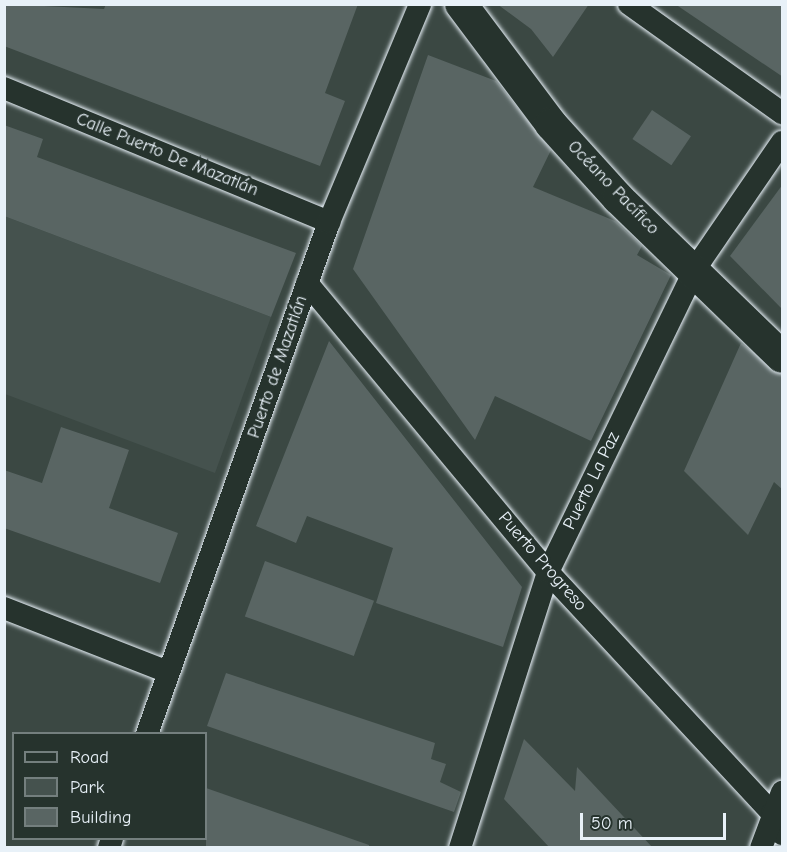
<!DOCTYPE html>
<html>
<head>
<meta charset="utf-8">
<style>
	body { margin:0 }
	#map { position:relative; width:787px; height:852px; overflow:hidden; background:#2e3b35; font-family:"Comic Neue",sans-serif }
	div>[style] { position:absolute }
	.built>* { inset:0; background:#3b4843 }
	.green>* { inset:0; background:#45524e }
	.building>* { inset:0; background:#596563; transform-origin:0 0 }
	.roads { filter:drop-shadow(0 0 2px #e8f1f8) drop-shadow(0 0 2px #e8f1f8) }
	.street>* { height:22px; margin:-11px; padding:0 11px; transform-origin:11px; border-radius:11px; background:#26332d }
	.secondary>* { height:32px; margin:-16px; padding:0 16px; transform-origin:16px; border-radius:16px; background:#26332d }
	span { translate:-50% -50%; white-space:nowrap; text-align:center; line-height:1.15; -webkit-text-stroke:4.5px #26332d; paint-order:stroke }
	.street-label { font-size:18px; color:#e8f1f8 }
	.frame { position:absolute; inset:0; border:6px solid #e8f1f8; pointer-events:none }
	.legend { position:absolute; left:12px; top:732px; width:195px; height:108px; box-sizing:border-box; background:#26332d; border:2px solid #747f7e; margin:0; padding:8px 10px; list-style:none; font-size:18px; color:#e8f1f8 }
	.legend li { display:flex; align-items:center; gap:12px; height:30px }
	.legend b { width:30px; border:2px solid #747f7e }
	.scale { position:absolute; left:580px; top:813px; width:146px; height:27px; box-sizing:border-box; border:3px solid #e8f1f8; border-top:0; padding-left:8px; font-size:18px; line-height:21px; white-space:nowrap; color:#e8f1f8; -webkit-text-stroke:4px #26332d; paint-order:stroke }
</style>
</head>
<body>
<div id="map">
	<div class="built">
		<i style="clip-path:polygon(evenodd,5px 5px,782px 5px,782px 847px,5px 848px,5px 5px,14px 734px,206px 734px,206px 838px,14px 838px,14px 734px)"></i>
	</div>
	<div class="green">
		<i style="clip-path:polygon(4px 216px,271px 317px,215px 473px,5px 394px)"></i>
	</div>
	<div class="building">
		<i style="clip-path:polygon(4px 4px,104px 9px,106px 4px,358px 4px,325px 93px,345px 101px,320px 166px,4px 46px)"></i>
		<i style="clip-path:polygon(497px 4px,589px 4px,553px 57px,531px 29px)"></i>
		<i style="clip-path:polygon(675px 4px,783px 4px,783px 77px)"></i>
		<i style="clip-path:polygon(428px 55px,496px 81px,551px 150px,533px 187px,615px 221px,642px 246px,637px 255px,671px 275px,591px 441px,495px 396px,475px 440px,353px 269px)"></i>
		<i style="left:652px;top:110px;width:47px;height:35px;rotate:34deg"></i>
		<i style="clip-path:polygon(4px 125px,43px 139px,37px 157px,296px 253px,271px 317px,4px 216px)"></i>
		<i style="clip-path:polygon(783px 184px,783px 310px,730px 256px)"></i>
		<i style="clip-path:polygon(329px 341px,522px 587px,503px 647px,376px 603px,393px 548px,307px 516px,296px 543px,256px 526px)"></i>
		<i style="clip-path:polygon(741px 343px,783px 375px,783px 490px,774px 482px,748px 535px,684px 471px)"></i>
		<i style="clip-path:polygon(61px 427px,129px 450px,109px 508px,178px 533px,160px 583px,4px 528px,4px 470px,42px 483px)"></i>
		<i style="left:265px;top:561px;width:116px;height:59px;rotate:20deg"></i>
		<i style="clip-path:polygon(226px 673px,435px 743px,431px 759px,446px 764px,440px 782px,461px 792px,454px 812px,207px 726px)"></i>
		<i style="clip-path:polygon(524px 739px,575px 791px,577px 767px,653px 848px,550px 848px,504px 799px)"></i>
		<i style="clip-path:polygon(206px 788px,369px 845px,369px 848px,206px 848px)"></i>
	</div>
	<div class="roads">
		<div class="street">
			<i style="left:629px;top:4px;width:188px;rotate:35.5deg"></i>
			<i style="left:4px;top:88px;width:352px;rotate:22.4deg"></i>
			<i style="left:307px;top:283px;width:376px;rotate:50.2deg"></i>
			<i style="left:548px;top:572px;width:329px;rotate:47.1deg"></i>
			<i style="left:772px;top:813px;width:23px;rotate:65deg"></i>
			<i style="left:4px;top:608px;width:176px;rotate:21.3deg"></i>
			<i style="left:147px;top:734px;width:543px;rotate:-70.43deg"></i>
			<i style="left:329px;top:222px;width:236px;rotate:-67.3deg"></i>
			<i style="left:109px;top:848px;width:10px;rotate:-73deg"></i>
			<i style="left:460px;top:848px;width:290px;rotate:-72.3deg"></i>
			<i style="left:548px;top:572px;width:337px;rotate:-64.1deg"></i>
			<i style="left:695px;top:269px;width:154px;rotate:-55.6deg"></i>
			<i style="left:761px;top:848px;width:60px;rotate:-69.4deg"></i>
		</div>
		<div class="secondary">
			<i style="left:461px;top:4px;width:150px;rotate:53.1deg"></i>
			<i style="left:551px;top:124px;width:100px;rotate:47.8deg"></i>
			<i style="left:618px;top:198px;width:228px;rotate:44.1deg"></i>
		</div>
	</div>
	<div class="street-label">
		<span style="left:167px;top:155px;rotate:22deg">Calle Puerto De Mazatlán</span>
		<span style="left:613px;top:188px;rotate:46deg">Océano Pacífico</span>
		<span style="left:278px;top:367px;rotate:-71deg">Puerto de Mazatlán</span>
		<span style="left:592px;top:481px;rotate:-64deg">Puerto La Paz</span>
		<span style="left:542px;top:562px;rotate:49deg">Puerto Progreso</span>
	</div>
	<div class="frame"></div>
	<ul class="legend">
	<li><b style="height:8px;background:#26332d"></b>Road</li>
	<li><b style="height:16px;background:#45524e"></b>Park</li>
	<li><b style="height:16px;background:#596563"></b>Building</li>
	</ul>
	<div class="scale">50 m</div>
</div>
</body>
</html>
